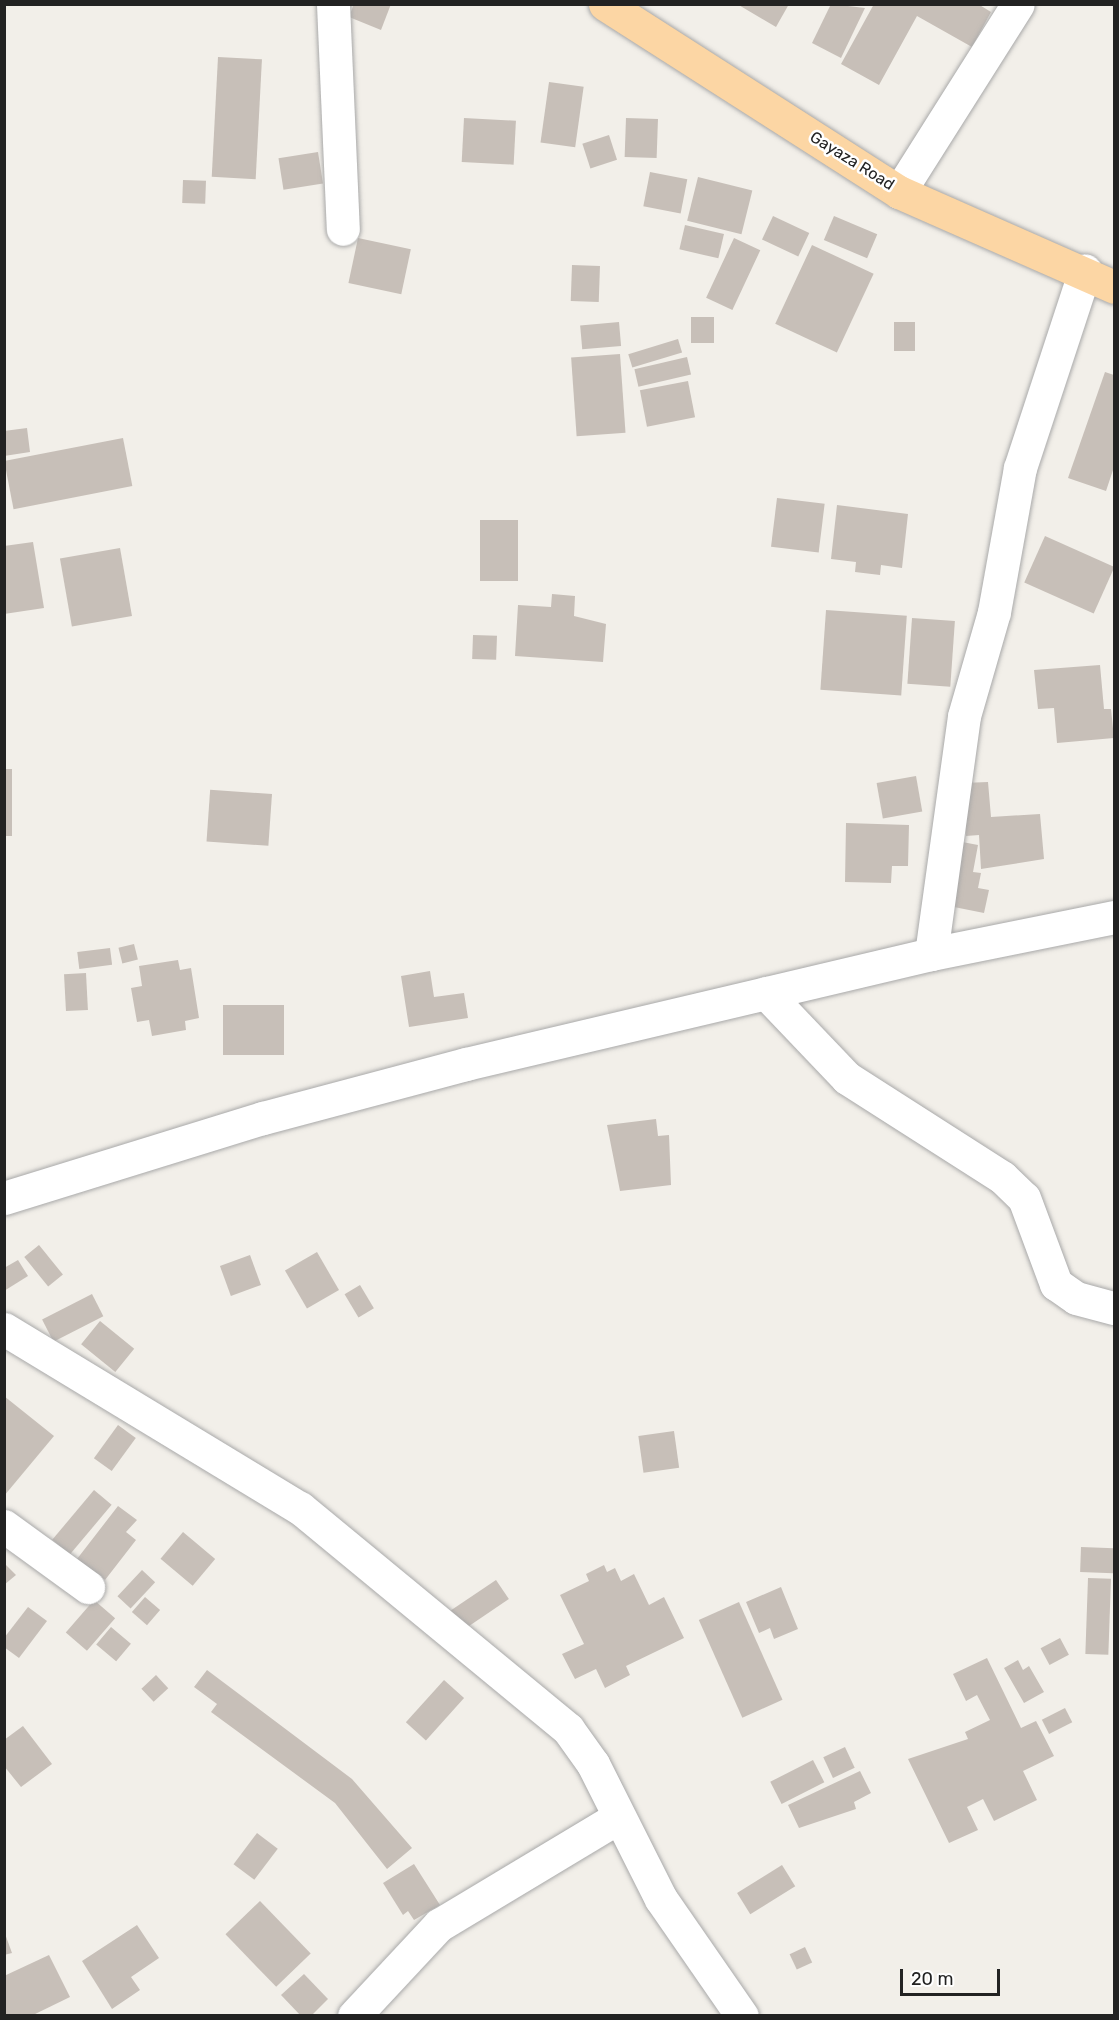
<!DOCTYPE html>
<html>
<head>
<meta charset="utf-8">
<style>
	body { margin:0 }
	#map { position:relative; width:1119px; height:2020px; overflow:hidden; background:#f2efe9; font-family:Rubik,sans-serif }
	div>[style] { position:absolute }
	.building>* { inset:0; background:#c7bfb8; transform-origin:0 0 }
	.roads { filter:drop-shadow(0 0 2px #a9a9a9) drop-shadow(0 0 2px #a9a9a9) }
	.minor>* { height:33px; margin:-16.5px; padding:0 16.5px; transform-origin:16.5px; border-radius:16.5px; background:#fff }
	.major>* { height:33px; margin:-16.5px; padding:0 16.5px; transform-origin:16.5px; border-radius:16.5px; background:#fcd6a4 }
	span { translate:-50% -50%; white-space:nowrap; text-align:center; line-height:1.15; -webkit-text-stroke:5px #fff; paint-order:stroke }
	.street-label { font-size:16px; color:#222 }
	.frame { position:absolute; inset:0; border:6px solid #222; pointer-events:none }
	.scale { position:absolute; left:900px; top:1969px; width:100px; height:27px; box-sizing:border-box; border:3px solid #222; border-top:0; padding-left:8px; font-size:18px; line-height:21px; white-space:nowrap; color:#222; -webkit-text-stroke:4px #fff; paint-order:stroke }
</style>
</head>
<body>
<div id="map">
	<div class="building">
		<i style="clip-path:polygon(354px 4px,391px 4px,381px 30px,349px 17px)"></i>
		<i style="clip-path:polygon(737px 4px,789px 4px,776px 27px)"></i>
		<i style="clip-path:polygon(831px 4px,865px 8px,841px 58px,812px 43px)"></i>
		<i style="clip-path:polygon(874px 4px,978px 4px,991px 12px,972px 47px,917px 16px,879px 85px,841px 64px)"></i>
		<i style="left:218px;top:57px;width:44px;height:120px;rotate:3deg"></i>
		<i style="left:549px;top:82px;width:35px;height:61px;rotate:8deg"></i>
		<i style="left:464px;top:118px;width:52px;height:44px;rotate:3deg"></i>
		<i style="left:626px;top:118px;width:32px;height:39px;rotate:2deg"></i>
		<i style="left:609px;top:135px;width:26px;height:28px;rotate:72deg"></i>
		<i style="left:318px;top:152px;width:32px;height:40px;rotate:81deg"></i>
		<i style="left:650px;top:172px;width:38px;height:35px;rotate:11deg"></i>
		<i style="left:698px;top:177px;width:56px;height:45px;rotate:14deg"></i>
		<i style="left:183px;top:180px;width:23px;height:23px;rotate:2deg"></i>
		<i style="left:773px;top:216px;width:40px;height:26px;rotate:25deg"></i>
		<i style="left:834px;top:216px;width:47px;height:26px;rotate:23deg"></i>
		<i style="left:685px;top:225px;width:40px;height:25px;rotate:13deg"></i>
		<i style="left:358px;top:238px;width:54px;height:46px;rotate:12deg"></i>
		<i style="left:734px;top:238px;width:29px;height:66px;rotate:25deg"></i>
		<i style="left:812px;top:245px;width:68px;height:87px;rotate:25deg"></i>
		<i style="left:572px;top:265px;width:28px;height:36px;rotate:2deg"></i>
		<i style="left:714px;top:317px;width:26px;height:23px;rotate:90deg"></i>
		<i style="left:619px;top:322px;width:24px;height:39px;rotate:85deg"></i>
		<i style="left:894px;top:322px;width:21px;height:29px"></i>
		<i style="left:678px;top:339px;width:14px;height:52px;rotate:73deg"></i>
		<i style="left:620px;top:354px;width:79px;height:49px;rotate:86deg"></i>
		<i style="left:687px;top:357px;width:18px;height:54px;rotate:77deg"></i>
		<i style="clip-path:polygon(1105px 372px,1114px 375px,1114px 467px,1106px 491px,1068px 478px)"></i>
		<i style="left:688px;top:381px;width:37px;height:49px;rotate:79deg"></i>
		<i style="clip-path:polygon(27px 428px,30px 452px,4px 456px,4px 431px)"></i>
		<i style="left:123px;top:438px;width:49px;height:121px;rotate:79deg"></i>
		<i style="left:777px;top:498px;width:48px;height:49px;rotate:7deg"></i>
		<i style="clip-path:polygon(837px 505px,908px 514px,902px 568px,881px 565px,880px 575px,855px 572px,856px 562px,831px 559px)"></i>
		<i style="left:518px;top:520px;width:61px;height:38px;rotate:90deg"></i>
		<i style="left:1045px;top:536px;width:76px;height:51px;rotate:24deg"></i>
		<i style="clip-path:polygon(33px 542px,44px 608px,4px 614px,4px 546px)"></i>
		<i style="left:120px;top:548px;width:69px;height:61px;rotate:80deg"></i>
		<i style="clip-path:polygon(552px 594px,575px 596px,574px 616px,606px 624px,603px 662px,515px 656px,518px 605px,551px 607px)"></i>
		<i style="left:826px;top:610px;width:81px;height:80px;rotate:4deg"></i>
		<i style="left:912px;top:618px;width:43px;height:66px;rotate:4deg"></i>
		<i style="left:473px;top:635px;width:24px;height:24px;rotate:2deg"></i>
		<i style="clip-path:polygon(1100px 665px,1104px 709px,1111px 709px,1114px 738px,1057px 743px,1054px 708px,1038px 709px,1034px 670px)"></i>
		<i style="left:4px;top:769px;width:8px;height:67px"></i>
		<i style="left:916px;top:776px;width:36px;height:40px;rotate:80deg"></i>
		<i style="clip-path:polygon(988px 782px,991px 817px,1040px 814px,1044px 859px,981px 869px,979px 835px,966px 836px,963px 783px)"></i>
		<i style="left:272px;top:794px;width:52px;height:62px;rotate:94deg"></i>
		<i style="clip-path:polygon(846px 823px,909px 825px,908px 866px,892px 866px,891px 883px,845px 882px)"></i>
		<i style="clip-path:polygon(957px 841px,978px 845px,973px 872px,981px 873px,978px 888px,989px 890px,984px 913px,944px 905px)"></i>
		<i style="left:134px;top:944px;width:16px;height:16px;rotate:76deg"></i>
		<i style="left:110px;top:948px;width:17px;height:33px;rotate:83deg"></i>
		<i style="clip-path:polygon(178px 960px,180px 970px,191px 968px,199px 1018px,185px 1021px,186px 1030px,152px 1036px,149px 1020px,137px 1022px,131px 988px,142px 986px,139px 966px)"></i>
		<i style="clip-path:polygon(430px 971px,434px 997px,464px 993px,468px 1018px,409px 1027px,401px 976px)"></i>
		<i style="left:86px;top:973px;width:37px;height:22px;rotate:87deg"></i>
		<i style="left:223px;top:1005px;width:61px;height:50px"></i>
		<i style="clip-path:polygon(656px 1119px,658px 1136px,669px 1135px,671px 1185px,620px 1191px,607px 1125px)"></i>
		<i style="left:39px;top:1245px;width:38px;height:19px;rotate:51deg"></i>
		<i style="left:317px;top:1252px;width:44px;height:37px;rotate:60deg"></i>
		<i style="left:250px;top:1255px;width:32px;height:32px;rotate:70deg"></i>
		<i style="clip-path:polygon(18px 1260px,28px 1276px,4px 1291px,4px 1268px)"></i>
		<i style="left:360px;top:1285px;width:27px;height:18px;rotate:59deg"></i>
		<i style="left:92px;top:1294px;width:25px;height:56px;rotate:63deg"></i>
		<i style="left:100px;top:1321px;width:44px;height:30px;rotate:39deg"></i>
		<i style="clip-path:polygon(4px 1396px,54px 1436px,4px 1496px)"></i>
		<i style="left:118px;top:1425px;width:22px;height:41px;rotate:36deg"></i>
		<i style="left:674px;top:1431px;width:37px;height:36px;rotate:82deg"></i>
		<i style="left:94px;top:1490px;width:23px;height:65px;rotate:40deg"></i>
		<i style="clip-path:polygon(118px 1506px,137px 1520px,126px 1532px,136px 1540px,105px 1580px,77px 1559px)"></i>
		<i style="left:183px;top:1532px;width:42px;height:35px;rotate:40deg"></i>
		<i style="left:1081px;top:1547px;width:33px;height:25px;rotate:2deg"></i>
		<i style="clip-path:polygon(4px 1563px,16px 1575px,4px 1585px)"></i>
		<i style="clip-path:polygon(604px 1565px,607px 1572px,615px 1568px,621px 1581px,634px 1574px,649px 1605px,664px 1597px,684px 1638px,626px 1666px,630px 1675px,605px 1688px,596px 1669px,575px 1679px,562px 1654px,584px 1644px,560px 1595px,589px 1581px,586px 1574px)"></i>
		<i style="left:142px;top:1570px;width:18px;height:36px;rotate:43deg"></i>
		<i style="left:1088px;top:1578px;width:23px;height:76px;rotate:2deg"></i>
		<i style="left:496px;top:1580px;width:23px;height:56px;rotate:56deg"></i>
		<i style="clip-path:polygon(781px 1587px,798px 1629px,774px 1639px,770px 1628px,759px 1633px,746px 1602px)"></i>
		<i style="left:145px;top:1597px;width:20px;height:20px;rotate:41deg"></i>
		<i style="left:94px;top:1600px;width:28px;height:43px;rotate:41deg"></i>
		<i style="left:739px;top:1602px;width:107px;height:44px;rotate:66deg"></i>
		<i style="clip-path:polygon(28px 1607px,47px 1621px,19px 1658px,4px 1647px,4px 1638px)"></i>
		<i style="left:111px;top:1627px;width:26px;height:23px;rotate:40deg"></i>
		<i style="left:1060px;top:1638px;width:19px;height:22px;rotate:62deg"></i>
		<i style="clip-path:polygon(987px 1658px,1021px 1728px,1036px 1721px,1054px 1756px,1023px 1771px,1037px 1800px,994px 1821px,983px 1799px,967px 1807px,978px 1830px,949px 1843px,908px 1759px,968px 1739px,965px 1732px,990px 1720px,977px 1695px,966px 1701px,953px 1674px)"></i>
		<i style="clip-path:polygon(1018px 1660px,1023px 1670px,1029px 1666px,1044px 1692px,1024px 1703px,1004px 1668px)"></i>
		<i style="clip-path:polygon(207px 1670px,352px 1779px,412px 1848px,387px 1869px,335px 1803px,211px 1712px,217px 1704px,194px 1687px)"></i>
		<i style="left:156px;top:1675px;width:18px;height:20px;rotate:47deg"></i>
		<i style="left:444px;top:1680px;width:27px;height:57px;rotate:42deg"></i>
		<i style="left:1065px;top:1708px;width:16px;height:26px;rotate:63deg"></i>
		<i style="clip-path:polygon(23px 1726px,52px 1764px,21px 1787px,4px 1766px,4px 1740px)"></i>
		<i style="left:845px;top:1747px;width:23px;height:24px;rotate:65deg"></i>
		<i style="left:813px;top:1760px;width:25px;height:48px;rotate:63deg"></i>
		<i style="clip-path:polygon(860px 1771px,871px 1793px,854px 1802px,856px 1809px,799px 1828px,788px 1805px)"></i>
		<i style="left:257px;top:1833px;width:26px;height:39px;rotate:37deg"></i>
		<i style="clip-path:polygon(414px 1864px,440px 1905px,414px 1920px,408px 1911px,403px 1915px,383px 1883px)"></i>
		<i style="left:782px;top:1865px;width:25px;height:53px;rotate:58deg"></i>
		<i style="left:260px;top:1901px;width:73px;height:48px;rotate:46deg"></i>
		<i style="clip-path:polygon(137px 1925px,159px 1958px,131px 1977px,140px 1990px,112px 2009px,82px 1961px)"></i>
		<i style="clip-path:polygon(4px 1931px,12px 1953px,4px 1955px)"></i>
		<i style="left:805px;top:1947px;width:17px;height:17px;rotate:65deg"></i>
		<i style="clip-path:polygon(49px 1955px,70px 1997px,31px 2016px,4px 2016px,4px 1976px)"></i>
		<i style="clip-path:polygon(304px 1974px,328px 1999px,311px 2016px,301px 2016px,281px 1995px)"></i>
	</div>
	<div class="roads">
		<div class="minor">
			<i style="left:333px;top:4px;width:225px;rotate:87.5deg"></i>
			<i style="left:899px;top:192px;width:222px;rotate:-57.7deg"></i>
			<i style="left:931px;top:954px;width:240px;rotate:-82.1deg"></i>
			<i style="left:964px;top:716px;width:108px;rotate:-73.9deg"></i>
			<i style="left:994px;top:612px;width:146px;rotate:-79.8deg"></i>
			<i style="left:1020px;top:468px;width:208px;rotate:-71.8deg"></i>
			<i style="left:766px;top:993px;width:117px;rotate:46.4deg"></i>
			<i style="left:847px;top:1078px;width:184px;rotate:32.6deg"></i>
			<i style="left:1002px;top:1177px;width:30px;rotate:44deg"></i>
			<i style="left:1024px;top:1198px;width:92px;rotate:69.6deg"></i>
			<i style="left:1056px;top:1284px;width:24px;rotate:35deg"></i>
			<i style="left:1076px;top:1298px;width:39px;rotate:15deg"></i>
			<i style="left:4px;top:1198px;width:271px;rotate:-17.2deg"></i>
			<i style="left:263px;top:1118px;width:210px;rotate:-14.9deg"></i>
			<i style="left:466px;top:1064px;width:478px;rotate:-13.3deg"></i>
			<i style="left:931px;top:954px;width:187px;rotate:-11.4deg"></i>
			<i style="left:4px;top:1329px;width:346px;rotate:31.2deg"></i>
			<i style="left:300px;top:1508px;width:347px;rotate:39.5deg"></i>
			<i style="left:568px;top:1729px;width:43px;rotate:54.5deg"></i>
			<i style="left:593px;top:1764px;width:151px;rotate:63.3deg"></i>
			<i style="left:661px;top:1899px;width:142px;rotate:55.3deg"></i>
			<i style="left:4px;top:1526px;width:104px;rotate:36deg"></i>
			<i style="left:354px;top:2016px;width:125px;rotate:-47deg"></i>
			<i style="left:439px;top:1925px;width:208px;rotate:-31deg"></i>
		</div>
		<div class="major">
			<i style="left:605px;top:4px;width:349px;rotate:32.6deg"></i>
			<i style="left:899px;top:192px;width:235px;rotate:23.8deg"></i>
		</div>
	</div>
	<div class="street-label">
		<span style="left:852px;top:161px;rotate:32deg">Gayaza Road</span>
	</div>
	<div class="frame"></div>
	<div class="scale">20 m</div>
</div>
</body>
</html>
